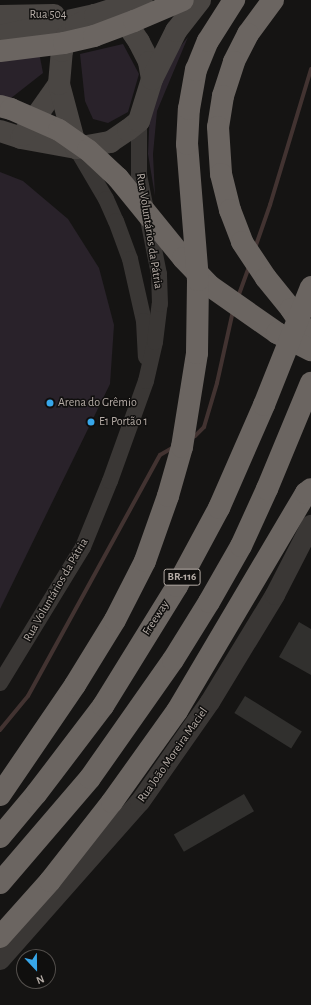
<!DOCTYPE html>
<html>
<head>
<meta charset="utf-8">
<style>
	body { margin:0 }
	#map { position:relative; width:311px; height:1005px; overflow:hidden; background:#151413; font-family:"Alegreya Sans",sans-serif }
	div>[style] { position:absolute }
	.green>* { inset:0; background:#29222a }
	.stream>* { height:4px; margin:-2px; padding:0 2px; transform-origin:2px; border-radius:2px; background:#423331 }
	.building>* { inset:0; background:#31302e; transform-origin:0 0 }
	.minor>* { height:16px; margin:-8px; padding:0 8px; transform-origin:8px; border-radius:8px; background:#3a3735 }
	.tertiary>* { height:20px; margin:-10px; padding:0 10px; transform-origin:10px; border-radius:10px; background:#3a3735 }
	.secondary>* { height:22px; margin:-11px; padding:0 11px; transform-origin:11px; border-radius:11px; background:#4a4643 }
	.motorway>* { height:22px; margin:-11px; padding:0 11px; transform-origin:11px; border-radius:11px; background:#6b6561 }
	.dots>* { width:11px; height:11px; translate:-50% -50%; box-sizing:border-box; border:2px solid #100f0e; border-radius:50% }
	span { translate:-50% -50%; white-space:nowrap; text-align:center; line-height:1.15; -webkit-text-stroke:3px #100f0e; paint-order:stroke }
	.shield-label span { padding:1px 3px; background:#100f0e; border:1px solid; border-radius:3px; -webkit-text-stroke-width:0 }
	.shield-label { font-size:11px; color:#b5aca6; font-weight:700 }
	.street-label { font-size:12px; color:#b5aca6 }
	.poi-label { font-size:12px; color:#b5aca6 }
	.left { translate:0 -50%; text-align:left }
	.north { position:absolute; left:16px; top:949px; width:40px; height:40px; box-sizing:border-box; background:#100f0e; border:1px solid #524e4b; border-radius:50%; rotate:158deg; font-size:11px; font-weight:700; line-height:16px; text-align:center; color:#b5aca6 }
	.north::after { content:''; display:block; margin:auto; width:14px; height:18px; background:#37a7ea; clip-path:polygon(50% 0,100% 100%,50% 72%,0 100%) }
</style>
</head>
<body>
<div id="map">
	<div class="green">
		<i style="clip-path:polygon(188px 37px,157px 111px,153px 154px,155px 196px,148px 154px,150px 110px,172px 57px)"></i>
		<i style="clip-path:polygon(123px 44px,139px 74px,128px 112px,108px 123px,93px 119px,85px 101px,80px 54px)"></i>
		<i style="clip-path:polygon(39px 52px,43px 73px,6px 102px,0 102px,0 59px)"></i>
		<i style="clip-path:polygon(0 172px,23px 181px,68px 219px,99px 268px,114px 325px,110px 384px,0 609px)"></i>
	</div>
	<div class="stream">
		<i style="left:255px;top:248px;width:46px;rotate:-70.8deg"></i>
		<i style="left:270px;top:205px;width:142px;rotate:-73.2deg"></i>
		<i style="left:238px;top:297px;width:33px;rotate:-70deg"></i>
		<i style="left:191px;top:438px;width:4px;rotate:-27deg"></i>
		<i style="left:195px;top:436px;width:13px;rotate:-45deg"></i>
		<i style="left:204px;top:427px;width:46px;rotate:-73.5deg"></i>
		<i style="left:217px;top:383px;width:74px;rotate:-77.5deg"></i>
		<i style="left:0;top:730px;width:44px;rotate:-50.5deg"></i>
		<i style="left:28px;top:696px;width:275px;rotate:-61.3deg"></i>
		<i style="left:160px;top:455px;width:16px;rotate:-30deg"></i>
	</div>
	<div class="building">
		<i style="clip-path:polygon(299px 622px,311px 629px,311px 675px,279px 657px)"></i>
		<i style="left:245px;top:696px;width:67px;height:20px;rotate:32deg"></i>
		<i style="left:244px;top:794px;width:20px;height:81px;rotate:60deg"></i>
	</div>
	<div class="minor">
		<i style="left:76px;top:148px;width:59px;rotate:59.5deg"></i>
		<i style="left:106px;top:199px;width:24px;rotate:66deg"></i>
		<i style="left:116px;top:221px;width:40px;rotate:69.8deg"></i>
		<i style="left:130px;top:259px;width:64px;rotate:77.3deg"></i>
		<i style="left:144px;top:321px;width:36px;rotate:87deg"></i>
		<i style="left:0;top:683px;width:159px;rotate:-58.6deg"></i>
		<i style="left:83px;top:547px;width:71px;rotate:-67.8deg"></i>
		<i style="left:110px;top:481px;width:106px;rotate:-70.2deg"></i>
		<i style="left:146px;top:381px;width:40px;rotate:-77deg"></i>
		<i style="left:155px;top:342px;width:38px;rotate:-83deg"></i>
		<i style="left:160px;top:304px;width:30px;rotate:-92deg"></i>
		<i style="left:159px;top:274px;width:101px;rotate:-101.4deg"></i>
		<i style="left:139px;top:175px;width:54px;rotate:-90deg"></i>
	</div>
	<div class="tertiary">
		<i style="left:0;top:960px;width:211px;rotate:-48.5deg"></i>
		<i style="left:140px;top:802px;width:122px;rotate:-55deg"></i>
		<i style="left:210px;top:702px;width:125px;rotate:-58.7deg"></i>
		<i style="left:275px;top:595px;width:79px;rotate:-62.8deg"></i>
	</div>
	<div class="secondary">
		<i style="left:0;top:16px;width:54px;rotate:-1.1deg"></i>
		<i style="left:0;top:36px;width:97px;rotate:-12.5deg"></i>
		<i style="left:95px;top:15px;width:19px;rotate:6deg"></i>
		<i style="left:114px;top:17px;width:18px;rotate:34deg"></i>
		<i style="left:129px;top:27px;width:18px;rotate:56deg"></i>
		<i style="left:139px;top:42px;width:22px;rotate:63deg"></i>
		<i style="left:149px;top:62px;width:17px;rotate:80deg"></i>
		<i style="left:0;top:131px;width:22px;rotate:18deg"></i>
		<i style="left:21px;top:138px;width:56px;rotate:10.3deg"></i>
		<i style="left:76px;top:148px;width:35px;rotate:-10deg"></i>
		<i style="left:110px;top:142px;width:22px;rotate:-34deg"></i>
		<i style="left:128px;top:130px;width:14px;rotate:-39deg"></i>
		<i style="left:139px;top:121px;width:44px;rotate:-72.8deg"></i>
		<i style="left:152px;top:79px;width:54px;rotate:-63.4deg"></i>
		<i style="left:176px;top:31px;width:39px;rotate:-52deg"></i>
		<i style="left:23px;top:135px;width:62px;rotate:-54.8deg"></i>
		<i style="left:76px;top:148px;width:66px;rotate:-104.9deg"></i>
		<i style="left:59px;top:84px;width:33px;rotate:-85deg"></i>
		<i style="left:62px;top:51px;width:15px;rotate:-74deg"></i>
		<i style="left:66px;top:37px;width:15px;rotate:-48deg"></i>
		<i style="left:76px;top:26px;width:22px;rotate:-30deg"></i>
		<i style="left:95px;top:15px;width:49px;rotate:-17.7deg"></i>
	</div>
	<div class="motorway">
		<i style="left:273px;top:0;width:42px;rotate:126.3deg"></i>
		<i style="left:248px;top:34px;width:31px;rotate:117deg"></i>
		<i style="left:234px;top:62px;width:36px;rotate:108deg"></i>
		<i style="left:223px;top:96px;width:31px;rotate:99deg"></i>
		<i style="left:218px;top:127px;width:47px;rotate:86.3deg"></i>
		<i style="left:221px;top:174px;width:37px;rotate:76deg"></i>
		<i style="left:230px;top:210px;width:34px;rotate:69deg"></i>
		<i style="left:242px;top:242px;width:43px;rotate:56.3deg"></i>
		<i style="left:266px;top:278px;width:40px;rotate:51deg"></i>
		<i style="left:291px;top:309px;width:25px;rotate:56deg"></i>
		<i style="left:0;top:51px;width:64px;rotate:-7.1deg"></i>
		<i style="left:64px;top:43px;width:31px;rotate:-13deg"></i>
		<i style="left:94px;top:36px;width:43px;rotate:-20.6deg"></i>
		<i style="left:134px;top:21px;width:53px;rotate:-23.2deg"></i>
		<i style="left:0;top:106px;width:11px;rotate:15deg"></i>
		<i style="left:11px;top:109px;width:52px;rotate:23.6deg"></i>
		<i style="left:59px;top:130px;width:35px;rotate:35deg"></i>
		<i style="left:88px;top:150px;width:41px;rotate:43deg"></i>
		<i style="left:118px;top:178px;width:103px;rotate:50.9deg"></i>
		<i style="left:183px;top:258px;width:39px;rotate:46deg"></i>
		<i style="left:210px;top:286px;width:82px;rotate:35deg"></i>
		<i style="left:277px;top:333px;width:38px;rotate:27deg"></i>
		<i style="left:0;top:795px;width:133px;rotate:-55.7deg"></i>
		<i style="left:75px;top:685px;width:76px;rotate:-58.4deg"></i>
		<i style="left:115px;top:620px;width:66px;rotate:-63deg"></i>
		<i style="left:145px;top:561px;width:69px;rotate:-70.5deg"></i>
		<i style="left:168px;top:496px;width:51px;rotate:-74.1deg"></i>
		<i style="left:182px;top:447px;width:95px;rotate:-80.9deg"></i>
		<i style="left:197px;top:353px;width:73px;rotate:-89.2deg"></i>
		<i style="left:198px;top:280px;width:136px;rotate:-94.6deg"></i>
		<i style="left:187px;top:144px;width:35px;rotate:-87deg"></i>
		<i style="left:189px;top:109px;width:40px;rotate:-80deg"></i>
		<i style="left:196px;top:70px;width:31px;rotate:-68deg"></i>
		<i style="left:208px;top:41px;width:49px;rotate:-57.6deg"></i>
		<i style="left:0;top:837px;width:56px;rotate:-50.1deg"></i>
		<i style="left:36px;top:794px;width:111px;rotate:-52.7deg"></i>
		<i style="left:103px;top:706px;width:141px;rotate:-58.3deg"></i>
		<i style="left:177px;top:586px;width:89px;rotate:-61.7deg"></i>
		<i style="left:219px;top:508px;width:112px;rotate:-66.4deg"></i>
		<i style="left:264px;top:405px;width:127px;rotate:-68.3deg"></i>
		<i style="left:0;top:883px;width:138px;rotate:-49.4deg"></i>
		<i style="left:90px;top:778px;width:144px;rotate:-54.9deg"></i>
		<i style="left:173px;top:660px;width:68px;rotate:-58.2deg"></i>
		<i style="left:209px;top:602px;width:64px;rotate:-60.3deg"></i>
		<i style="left:241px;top:546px;width:63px;rotate:-65.5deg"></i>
		<i style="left:267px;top:489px;width:115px;rotate:-67.5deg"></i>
		<i style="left:0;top:937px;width:75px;rotate:-48.2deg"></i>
		<i style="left:50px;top:881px;width:100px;rotate:-51.9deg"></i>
		<i style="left:112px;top:802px;width:112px;rotate:-54.5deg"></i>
		<i style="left:177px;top:711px;width:253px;rotate:-59.4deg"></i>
		<i style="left:306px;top:493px;width:6px;rotate:-39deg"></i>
	</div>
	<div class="dots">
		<i style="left:50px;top:403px;background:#37a7ea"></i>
		<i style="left:91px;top:422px;background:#37a7ea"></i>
	</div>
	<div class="shield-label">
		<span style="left:182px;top:577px">BR-116</span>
	</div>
	<div class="street-label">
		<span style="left:48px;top:15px">Rua 504</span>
		<span style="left:149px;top:231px;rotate:81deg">Rua Voluntários da Pátria</span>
		<span style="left:56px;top:590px;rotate:-60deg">Rua Voluntários da Pátria</span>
		<span style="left:156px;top:618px;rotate:-57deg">Freeway</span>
		<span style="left:173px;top:755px;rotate:-55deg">Rua João Moreira Maciel</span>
	</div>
	<div class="poi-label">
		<span class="left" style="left:58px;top:403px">Arena do Grêmio</span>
		<span class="left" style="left:99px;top:422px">E1 Portão 1</span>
	</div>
	<div class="north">N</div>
</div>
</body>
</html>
